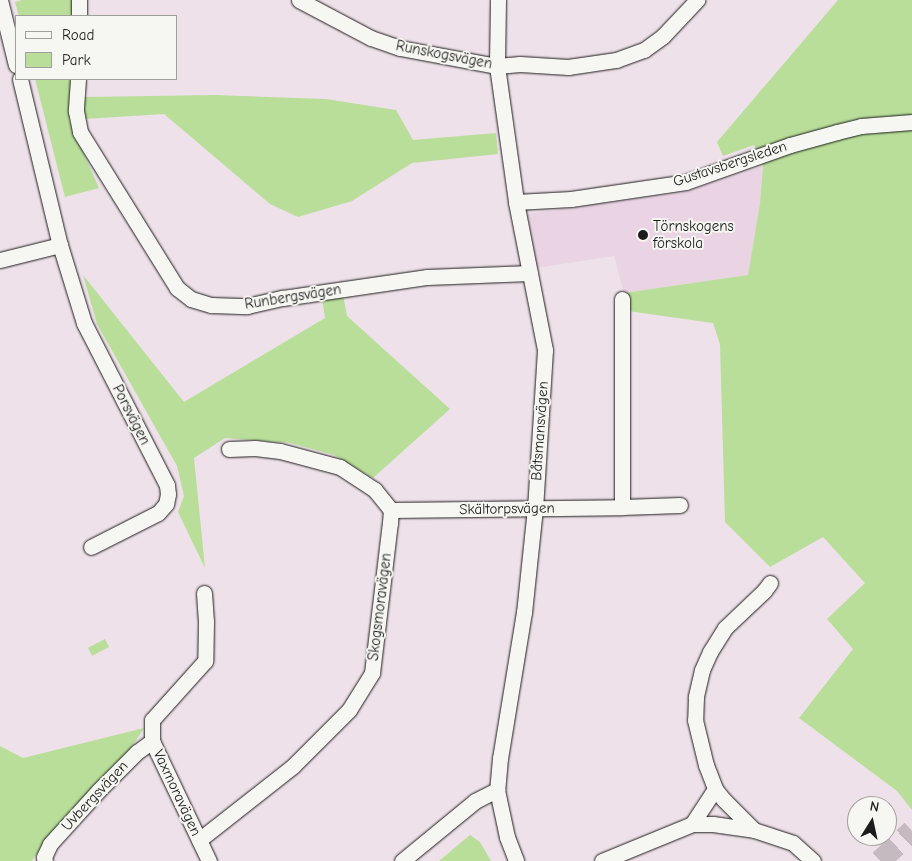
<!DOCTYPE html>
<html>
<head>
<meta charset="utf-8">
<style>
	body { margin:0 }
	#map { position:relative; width:912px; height:861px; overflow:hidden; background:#efe1e9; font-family:"Comic Neue",sans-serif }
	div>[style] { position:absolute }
	.built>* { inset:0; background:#ead3e3 }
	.green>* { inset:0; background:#b8de99; transform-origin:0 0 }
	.highway-tunnel>* { height:22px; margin-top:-11px; transform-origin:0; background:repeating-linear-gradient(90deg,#c5bac0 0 22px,transparent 0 33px) }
	.roads { filter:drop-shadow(0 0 1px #1c1c1c) drop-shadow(0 0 1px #1c1c1c) }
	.minor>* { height:15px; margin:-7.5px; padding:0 7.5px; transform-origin:7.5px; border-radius:7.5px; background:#f6f6f2 }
	.dots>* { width:14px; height:14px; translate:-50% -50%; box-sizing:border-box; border:2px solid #f6f6f2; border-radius:50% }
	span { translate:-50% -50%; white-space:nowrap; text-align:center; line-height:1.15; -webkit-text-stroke:4px #f6f6f2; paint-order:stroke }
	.street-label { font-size:15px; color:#1c1c1c }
	.poi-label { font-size:15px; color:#1c1c1c }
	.left { translate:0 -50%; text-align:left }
	.legend { position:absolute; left:15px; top:15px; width:162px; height:65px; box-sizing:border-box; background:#f6f6f2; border:1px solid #9f9f9c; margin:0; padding:6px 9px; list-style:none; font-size:15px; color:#1c1c1c }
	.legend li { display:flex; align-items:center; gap:10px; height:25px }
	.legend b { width:25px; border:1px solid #9f9f9c }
	.north { position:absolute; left:847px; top:796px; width:50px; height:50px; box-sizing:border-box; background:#f6f6f2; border:1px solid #9f9f9c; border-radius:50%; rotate:10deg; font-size:14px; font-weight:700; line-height:20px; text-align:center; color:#1c1c1c }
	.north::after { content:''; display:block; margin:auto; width:18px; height:22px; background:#1c1c1c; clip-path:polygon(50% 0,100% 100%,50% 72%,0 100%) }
</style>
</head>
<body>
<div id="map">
	<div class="built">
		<i style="clip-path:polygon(763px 166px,760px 203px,748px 275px,624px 293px,614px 256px,536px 268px,527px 214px,685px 192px)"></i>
	</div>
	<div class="green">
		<i style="clip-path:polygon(22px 0,76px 0,75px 16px,19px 16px,15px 2px)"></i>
		<i style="clip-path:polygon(838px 0,912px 0,912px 810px,897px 791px,799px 718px,853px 649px,827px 619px,865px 583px,823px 537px,770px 567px,725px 522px,720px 344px,713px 323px,628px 311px,624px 293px,748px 275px,760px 203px,763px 166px,754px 145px,723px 156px,717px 142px)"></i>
		<i style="clip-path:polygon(35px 79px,72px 79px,69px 120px,99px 188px,65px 197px)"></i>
		<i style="clip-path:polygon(216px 95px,326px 99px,396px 110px,413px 140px,496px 133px,498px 154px,412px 163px,352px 201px,298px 217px,270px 204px,164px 114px,84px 119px,84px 97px)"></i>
		<i style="clip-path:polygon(83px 275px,184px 402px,325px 318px,322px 298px,343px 295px,347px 316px,450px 409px,373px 478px,334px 455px,290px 443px,225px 438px,194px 458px,205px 568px,178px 512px,184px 496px,177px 466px,97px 324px)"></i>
		<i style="left:105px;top:639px;width:9px;height:19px;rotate:63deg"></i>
		<i style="clip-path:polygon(144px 728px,126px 756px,51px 833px,32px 861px,0 861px,0 746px,23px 758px)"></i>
		<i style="clip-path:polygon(470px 835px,480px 842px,491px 861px,439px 861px)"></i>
	</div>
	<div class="highway-tunnel">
		<i style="left:880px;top:861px;width:44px;rotate:-43.2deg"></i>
	</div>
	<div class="roads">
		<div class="minor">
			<i style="left:0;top:0;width:67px;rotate:76.2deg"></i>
			<i style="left:299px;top:0;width:81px;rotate:27.8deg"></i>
			<i style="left:371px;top:38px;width:31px;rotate:19deg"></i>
			<i style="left:400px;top:48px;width:99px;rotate:10.5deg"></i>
			<i style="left:497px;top:66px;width:23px;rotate:-5deg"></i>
			<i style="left:520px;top:64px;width:48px;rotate:3.6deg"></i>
			<i style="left:568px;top:67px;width:49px;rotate:-8.3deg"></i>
			<i style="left:616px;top:60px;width:30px;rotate:-20deg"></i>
			<i style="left:644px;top:50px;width:24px;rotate:-36deg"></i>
			<i style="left:663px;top:36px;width:50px;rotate:-46.6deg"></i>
			<i style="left:498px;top:0;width:66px;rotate:90.9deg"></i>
			<i style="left:497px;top:66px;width:137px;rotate:82deg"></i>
			<i style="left:516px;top:202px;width:151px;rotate:78.9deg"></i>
			<i style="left:545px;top:350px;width:158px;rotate:93.6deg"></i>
			<i style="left:535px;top:508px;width:105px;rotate:96deg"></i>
			<i style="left:524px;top:612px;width:148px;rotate:99.3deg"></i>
			<i style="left:500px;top:758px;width:32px;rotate:95deg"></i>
			<i style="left:497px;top:790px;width:48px;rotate:78deg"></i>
			<i style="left:507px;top:837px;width:26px;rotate:69deg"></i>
			<i style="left:79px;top:16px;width:16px;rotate:-90deg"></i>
			<i style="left:20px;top:79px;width:171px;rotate:76.5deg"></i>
			<i style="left:60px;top:245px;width:82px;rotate:72.9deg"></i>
			<i style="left:84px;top:323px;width:182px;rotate:62.9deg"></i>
			<i style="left:167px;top:485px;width:9px;rotate:84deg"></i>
			<i style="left:168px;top:494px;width:10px;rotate:101deg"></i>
			<i style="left:166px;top:504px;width:12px;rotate:132deg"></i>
			<i style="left:158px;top:513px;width:75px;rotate:153.1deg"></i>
			<i style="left:78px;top:79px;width:32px;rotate:94deg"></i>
			<i style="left:76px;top:111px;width:21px;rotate:79deg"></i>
			<i style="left:80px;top:132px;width:184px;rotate:58.1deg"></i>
			<i style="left:177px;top:288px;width:18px;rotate:38deg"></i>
			<i style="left:191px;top:299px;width:21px;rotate:17deg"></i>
			<i style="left:211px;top:305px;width:36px;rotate:2deg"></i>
			<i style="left:247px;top:306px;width:37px;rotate:-13deg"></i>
			<i style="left:283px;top:298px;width:146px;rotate:-8.3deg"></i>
			<i style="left:427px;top:277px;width:103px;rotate:-2.2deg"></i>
			<i style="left:516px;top:202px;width:55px;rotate:-3.1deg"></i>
			<i style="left:571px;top:199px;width:116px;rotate:-8.4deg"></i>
			<i style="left:686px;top:182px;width:110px;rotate:-19.6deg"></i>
			<i style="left:790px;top:145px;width:49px;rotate:-15.5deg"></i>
			<i style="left:837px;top:132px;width:25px;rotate:-14deg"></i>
			<i style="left:861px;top:126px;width:51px;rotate:-4.5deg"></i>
			<i style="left:0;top:260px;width:62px;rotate:-14deg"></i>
			<i style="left:622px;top:507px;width:58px;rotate:-2deg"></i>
			<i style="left:391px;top:510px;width:231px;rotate:-0.7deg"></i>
			<i style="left:622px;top:507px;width:208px;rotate:-90deg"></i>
			<i style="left:770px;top:583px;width:10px;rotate:127deg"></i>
			<i style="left:764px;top:591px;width:54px;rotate:136.5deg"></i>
			<i style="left:725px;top:628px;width:28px;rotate:122deg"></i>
			<i style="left:710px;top:652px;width:20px;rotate:114deg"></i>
			<i style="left:702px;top:670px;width:28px;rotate:103deg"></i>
			<i style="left:696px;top:697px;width:23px;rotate:92deg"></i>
			<i style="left:695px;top:720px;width:46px;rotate:76.3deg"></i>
			<i style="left:706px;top:765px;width:26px;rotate:69deg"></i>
			<i style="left:715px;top:789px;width:14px;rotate:51deg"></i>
			<i style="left:724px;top:800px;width:42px;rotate:45deg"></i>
			<i style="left:754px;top:830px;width:41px;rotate:18.4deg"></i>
			<i style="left:793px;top:843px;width:27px;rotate:42deg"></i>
			<i style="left:204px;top:593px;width:29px;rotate:86deg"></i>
			<i style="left:206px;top:622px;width:39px;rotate:91deg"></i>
			<i style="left:205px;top:661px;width:79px;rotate:131.9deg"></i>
			<i style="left:152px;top:720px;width:21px;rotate:90deg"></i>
			<i style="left:152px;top:741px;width:133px;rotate:64.6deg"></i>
			<i style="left:692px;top:824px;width:42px;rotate:-56.7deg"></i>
			<i style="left:199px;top:840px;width:120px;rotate:-38.2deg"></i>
			<i style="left:293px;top:766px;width:79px;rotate:-45deg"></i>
			<i style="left:349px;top:710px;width:44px;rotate:-58.1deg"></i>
			<i style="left:372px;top:673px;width:151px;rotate:-83.2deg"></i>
			<i style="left:390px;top:523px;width:13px;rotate:-86deg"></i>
			<i style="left:391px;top:510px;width:26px;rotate:-129deg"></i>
			<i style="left:375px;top:490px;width:42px;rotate:-146.7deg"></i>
			<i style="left:340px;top:467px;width:62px;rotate:-165.1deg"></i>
			<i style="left:280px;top:451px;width:25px;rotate:-173deg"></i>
			<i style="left:255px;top:448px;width:26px;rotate:178deg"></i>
			<i style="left:45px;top:861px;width:4px;rotate:-104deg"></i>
			<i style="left:44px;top:857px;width:14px;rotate:-65deg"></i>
			<i style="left:50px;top:844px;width:73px;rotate:-47.8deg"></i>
			<i style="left:99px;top:790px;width:54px;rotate:-45deg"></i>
			<i style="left:137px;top:752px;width:19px;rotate:-36deg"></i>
			<i style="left:402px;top:861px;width:94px;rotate:-39.4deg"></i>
			<i style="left:475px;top:801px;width:25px;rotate:-27deg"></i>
			<i style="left:602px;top:861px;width:97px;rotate:-22.3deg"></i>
			<i style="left:692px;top:824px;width:21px"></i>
			<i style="left:713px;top:824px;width:41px;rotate:8.3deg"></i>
		</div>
	</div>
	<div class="dots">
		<i style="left:643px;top:235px;background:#1c1c1c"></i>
	</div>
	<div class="street-label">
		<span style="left:444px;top:55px;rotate:11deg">Runskogsvägen</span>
		<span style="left:730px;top:164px;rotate:-18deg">Gustavsbergsleden</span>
		<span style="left:293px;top:297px;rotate:-9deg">Runbergsvägen</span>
		<span style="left:131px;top:415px;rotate:63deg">Porsvägen</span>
		<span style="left:540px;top:431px;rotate:-86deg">Båtsmansvägen</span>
		<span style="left:507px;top:509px;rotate:-1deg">Skältorpsvägen</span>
		<span style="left:380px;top:607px;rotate:-83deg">Skogsmoravägen</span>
		<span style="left:177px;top:793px;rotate:65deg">Vaxmoravägen</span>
		<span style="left:95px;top:796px;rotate:-47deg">Uvbergsvägen</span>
	</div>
	<div class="poi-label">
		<span class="left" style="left:653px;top:235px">Törnskogens<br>förskola</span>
	</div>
	<ul class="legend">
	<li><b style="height:6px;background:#f6f6f2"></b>Road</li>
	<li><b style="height:14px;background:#b8de99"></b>Park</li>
	</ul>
	<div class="north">N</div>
</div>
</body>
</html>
